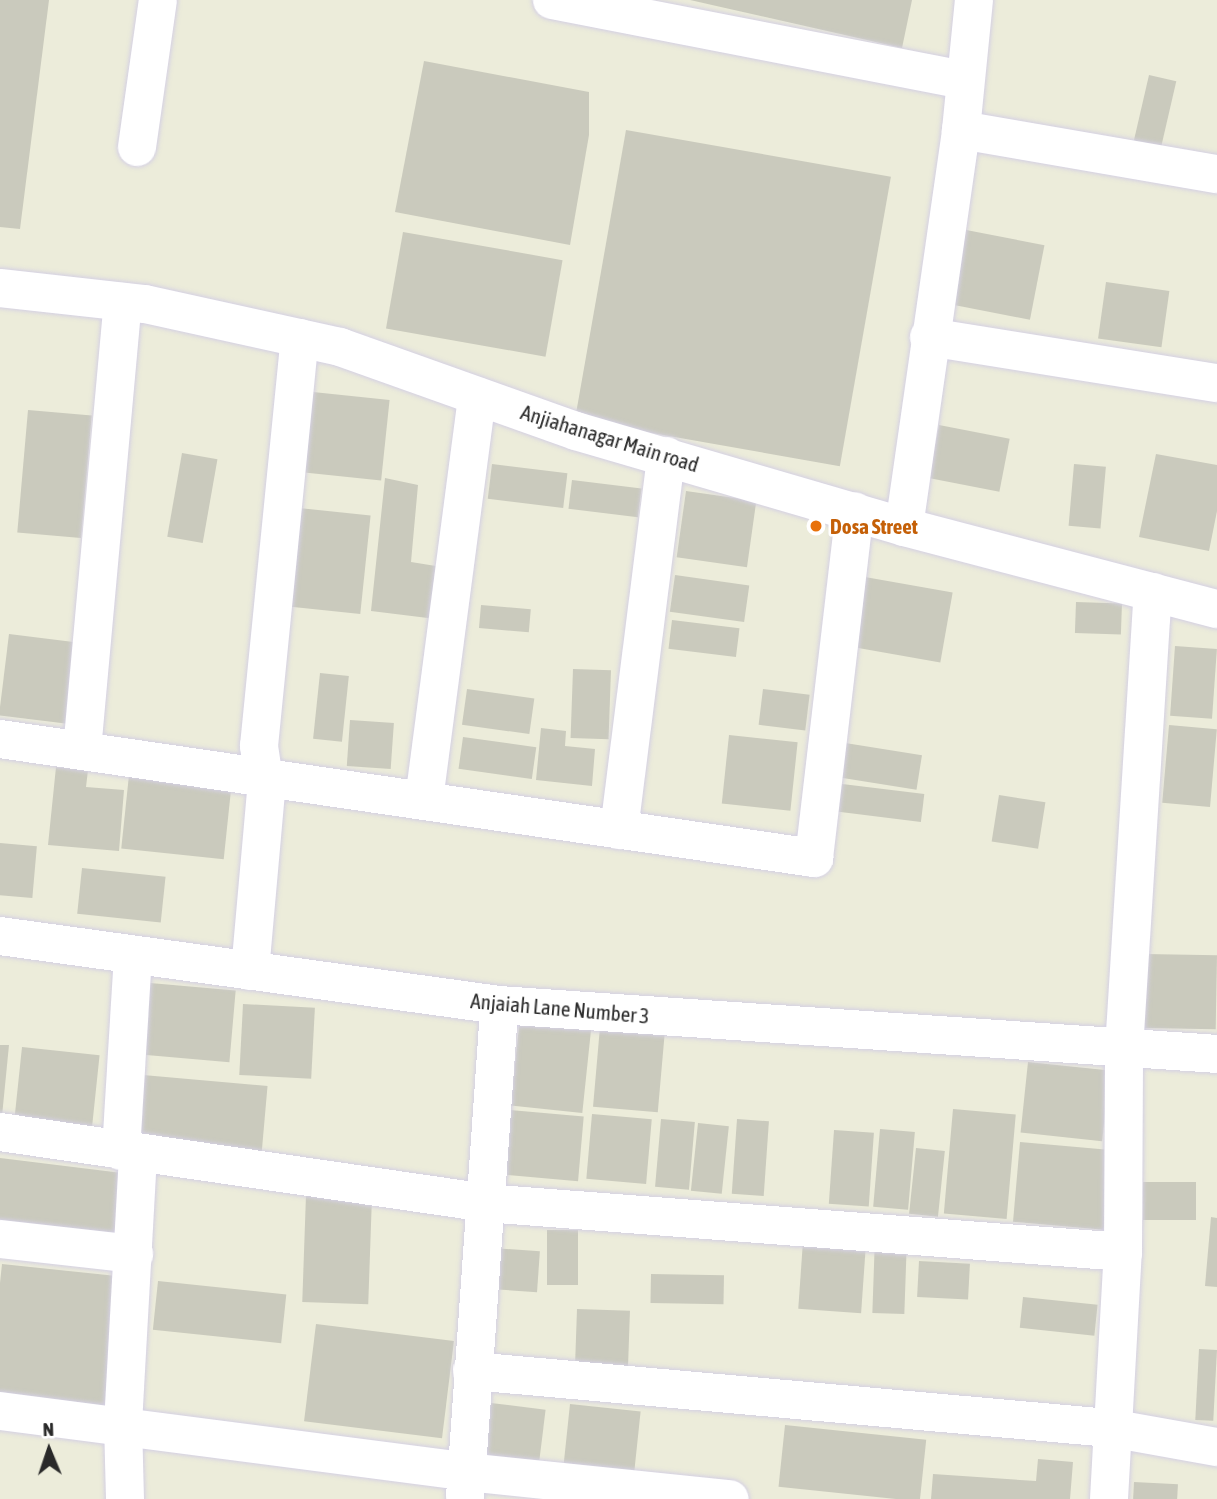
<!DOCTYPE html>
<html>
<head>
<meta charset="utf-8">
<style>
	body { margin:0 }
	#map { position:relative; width:1217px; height:1499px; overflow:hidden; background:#ececda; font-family:"Asap Condensed",sans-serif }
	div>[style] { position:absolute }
	.building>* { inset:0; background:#cacabd; transform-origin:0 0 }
	.roads { filter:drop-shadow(0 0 2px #d4d0e3) drop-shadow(0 0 2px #d4d0e3) }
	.minor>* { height:38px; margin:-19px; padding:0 19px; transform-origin:19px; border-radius:19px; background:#fff }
	.dots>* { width:19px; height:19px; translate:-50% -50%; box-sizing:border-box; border:4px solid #fff; border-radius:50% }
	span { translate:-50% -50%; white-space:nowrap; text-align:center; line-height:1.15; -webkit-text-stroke:5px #fff; paint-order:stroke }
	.street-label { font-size:21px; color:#292929 }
	.food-label { font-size:21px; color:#c56008; font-weight:700 }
	.left { translate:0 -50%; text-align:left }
	.north { position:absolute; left:14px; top:1415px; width:70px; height:70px; -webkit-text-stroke:5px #fff; paint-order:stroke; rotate:358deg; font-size:19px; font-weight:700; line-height:28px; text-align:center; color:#292929 }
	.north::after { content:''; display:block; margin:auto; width:24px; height:32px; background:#292929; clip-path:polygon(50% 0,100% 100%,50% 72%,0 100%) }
</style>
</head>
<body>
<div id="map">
	<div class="building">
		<i style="clip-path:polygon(0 0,49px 0,20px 229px,0 227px)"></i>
		<i style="clip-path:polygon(690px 0,912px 0,902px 48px)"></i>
		<i style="clip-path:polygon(424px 61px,589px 92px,589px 135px,570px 245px,395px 212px)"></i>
		<i style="left:1149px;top:75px;width:28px;height:70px;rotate:13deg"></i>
		<i style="left:626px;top:130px;width:269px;height:294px;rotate:10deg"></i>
		<i style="left:961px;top:229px;width:85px;height:76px;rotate:11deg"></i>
		<i style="left:403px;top:232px;width:162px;height:98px;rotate:10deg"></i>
		<i style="left:1106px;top:282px;width:64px;height:57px;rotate:8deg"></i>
		<i style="left:313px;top:392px;width:77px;height:81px;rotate:6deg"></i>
		<i style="left:28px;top:410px;width:64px;height:123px;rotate:5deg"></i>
		<i style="left:939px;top:425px;width:72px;height:54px;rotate:11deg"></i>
		<i style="left:182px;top:453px;width:36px;height:85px;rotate:10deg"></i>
		<i style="clip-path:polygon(1156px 454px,1217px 465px,1217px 511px,1209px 551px,1139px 537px)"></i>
		<i style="left:492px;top:464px;width:76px;height:35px;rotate:7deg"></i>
		<i style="left:1074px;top:464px;width:32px;height:62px;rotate:5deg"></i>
		<i style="clip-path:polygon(385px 478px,418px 485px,411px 562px,442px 567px,436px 619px,371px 611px)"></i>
		<i style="left:572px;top:480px;width:70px;height:29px;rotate:7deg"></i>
		<i style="left:686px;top:491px;width:71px;height:67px;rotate:8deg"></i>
		<i style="left:299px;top:508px;width:72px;height:99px;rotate:6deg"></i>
		<i style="left:675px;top:575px;width:75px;height:37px;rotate:8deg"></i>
		<i style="left:865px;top:577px;width:89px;height:71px;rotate:10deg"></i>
		<i style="left:1076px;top:602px;width:46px;height:31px;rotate:2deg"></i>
		<i style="left:481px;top:605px;width:50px;height:23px;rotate:5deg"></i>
		<i style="left:672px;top:620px;width:68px;height:29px;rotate:7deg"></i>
		<i style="left:9px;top:634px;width:75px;height:82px;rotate:7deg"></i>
		<i style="left:1175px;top:646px;width:42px;height:70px;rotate:4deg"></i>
		<i style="left:573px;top:669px;width:38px;height:69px;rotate:2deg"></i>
		<i style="left:320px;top:673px;width:29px;height:66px;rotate:6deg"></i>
		<i style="left:467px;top:689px;width:68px;height:36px;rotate:8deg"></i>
		<i style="left:763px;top:689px;width:47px;height:36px;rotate:7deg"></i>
		<i style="left:350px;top:720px;width:44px;height:46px;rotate:4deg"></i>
		<i style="left:1169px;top:725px;width:48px;height:78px;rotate:5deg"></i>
		<i style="clip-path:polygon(541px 728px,566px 731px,565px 746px,595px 749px,592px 786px,536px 780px)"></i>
		<i style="left:729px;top:735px;width:69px;height:69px;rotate:6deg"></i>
		<i style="left:463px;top:737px;width:74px;height:32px;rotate:8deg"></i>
		<i style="left:839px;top:742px;width:84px;height:35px;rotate:9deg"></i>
		<i style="clip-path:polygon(56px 767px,88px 770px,86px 787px,124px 790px,119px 851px,48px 845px)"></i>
		<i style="left:129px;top:775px;width:103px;height:74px;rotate:6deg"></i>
		<i style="left:834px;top:783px;width:91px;height:28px;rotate:7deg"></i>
		<i style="left:999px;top:795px;width:47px;height:47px;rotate:9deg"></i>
		<i style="left:0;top:843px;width:37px;height:52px;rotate:5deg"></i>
		<i style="left:82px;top:868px;width:84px;height:46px;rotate:6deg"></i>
		<i style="left:1145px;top:954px;width:72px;height:74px;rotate:1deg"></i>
		<i style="left:150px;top:983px;width:86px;height:72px;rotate:5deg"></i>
		<i style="left:243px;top:1004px;width:72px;height:71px;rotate:3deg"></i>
		<i style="left:520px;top:1017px;width:72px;height:89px;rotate:6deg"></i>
		<i style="left:600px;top:1027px;width:65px;height:80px;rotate:5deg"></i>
		<i style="clip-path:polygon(0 1045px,9px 1045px,2px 1116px,0 1116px)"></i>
		<i style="left:22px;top:1047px;width:78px;height:78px;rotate:6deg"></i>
		<i style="left:1028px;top:1062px;width:82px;height:71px;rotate:6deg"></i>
		<i style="left:143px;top:1075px;width:125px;height:75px;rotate:5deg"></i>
		<i style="left:953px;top:1109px;width:63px;height:105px;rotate:5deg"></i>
		<i style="left:510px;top:1110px;width:74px;height:65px;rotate:5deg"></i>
		<i style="left:592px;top:1114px;width:60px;height:65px;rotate:5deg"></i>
		<i style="left:661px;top:1119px;width:34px;height:68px;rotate:5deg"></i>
		<i style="left:737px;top:1119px;width:32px;height:75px;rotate:4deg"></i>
		<i style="left:698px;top:1123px;width:31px;height:68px;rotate:6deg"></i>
		<i style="left:880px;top:1129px;width:35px;height:78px;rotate:5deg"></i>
		<i style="left:834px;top:1130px;width:40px;height:74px;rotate:4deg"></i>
		<i style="left:1020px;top:1142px;width:91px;height:80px;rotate:5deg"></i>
		<i style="left:916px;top:1148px;width:29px;height:66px;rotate:6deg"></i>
		<i style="left:0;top:1158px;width:123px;height:75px;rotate:7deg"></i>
		<i style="left:1143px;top:1182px;width:53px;height:38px"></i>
		<i style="left:306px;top:1195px;width:66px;height:107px;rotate:2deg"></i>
		<i style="clip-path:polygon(1211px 1217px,1217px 1218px,1217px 1287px,1205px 1286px)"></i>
		<i style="left:547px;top:1230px;width:31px;height:55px"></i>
		<i style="left:875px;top:1237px;width:32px;height:76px;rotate:2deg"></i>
		<i style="left:803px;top:1241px;width:63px;height:68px;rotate:4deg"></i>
		<i style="left:493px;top:1248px;width:47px;height:41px;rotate:4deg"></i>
		<i style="left:919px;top:1261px;width:51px;height:36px;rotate:3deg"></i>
		<i style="left:2px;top:1264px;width:125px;height:130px;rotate:6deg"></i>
		<i style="left:651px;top:1274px;width:73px;height:29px;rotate:1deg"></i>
		<i style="left:158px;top:1281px;width:129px;height:49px;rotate:6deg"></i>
		<i style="left:1023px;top:1297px;width:75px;height:31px;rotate:6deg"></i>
		<i style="left:577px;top:1309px;width:53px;height:64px;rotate:2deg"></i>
		<i style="left:316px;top:1324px;width:139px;height:98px;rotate:7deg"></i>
		<i style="left:1199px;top:1349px;width:18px;height:71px;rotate:3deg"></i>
		<i style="left:491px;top:1403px;width:55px;height:55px;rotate:7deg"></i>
		<i style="left:570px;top:1404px;width:71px;height:61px;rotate:6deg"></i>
		<i style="left:785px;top:1425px;width:142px;height:62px;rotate:6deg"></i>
		<i style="clip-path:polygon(1038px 1459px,1073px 1462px,1070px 1499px,931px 1499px,933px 1474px,1036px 1481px)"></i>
		<i style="left:1134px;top:1482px;width:44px;height:17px;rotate:3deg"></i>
	</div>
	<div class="roads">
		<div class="minor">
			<i style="left:552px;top:0;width:419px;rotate:11deg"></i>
			<i style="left:961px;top:130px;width:260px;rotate:9.8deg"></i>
			<i style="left:137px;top:147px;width:148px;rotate:-81.9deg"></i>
			<i style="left:0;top:288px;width:146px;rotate:6.3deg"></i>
			<i style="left:145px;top:304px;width:200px;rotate:12.4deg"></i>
			<i style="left:340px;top:347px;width:251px;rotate:19.6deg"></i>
			<i style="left:576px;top:431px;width:342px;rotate:16.3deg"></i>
			<i style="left:904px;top:527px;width:324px;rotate:14.7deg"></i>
			<i style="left:929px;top:337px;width:292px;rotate:9.1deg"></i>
			<i style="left:904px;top:527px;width:401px;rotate:-81.8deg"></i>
			<i style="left:961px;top:130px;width:131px;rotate:-84.3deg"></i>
			<i style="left:0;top:739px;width:823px;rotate:8.32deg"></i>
			<i style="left:814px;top:858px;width:349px;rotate:-83.3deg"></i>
			<i style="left:82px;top:750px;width:450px;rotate:-84.8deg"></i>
			<i style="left:424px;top:800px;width:407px;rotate:-82.5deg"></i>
			<i style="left:619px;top:830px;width:377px;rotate:-82.8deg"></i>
			<i style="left:0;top:936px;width:504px;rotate:7.87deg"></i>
			<i style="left:499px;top:1005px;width:720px;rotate:3.9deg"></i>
			<i style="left:250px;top:971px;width:179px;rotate:-84.9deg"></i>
			<i style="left:266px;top:793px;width:48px;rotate:-98.5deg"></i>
			<i style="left:259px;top:746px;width:410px;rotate:-84.3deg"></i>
			<i style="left:0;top:1132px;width:490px;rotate:8.3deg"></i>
			<i style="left:485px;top:1203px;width:640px;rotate:4.39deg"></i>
			<i style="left:121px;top:1151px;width:196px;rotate:-86.5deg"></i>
			<i style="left:0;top:1239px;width:135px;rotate:6.4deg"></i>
			<i style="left:472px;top:1371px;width:641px;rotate:5.11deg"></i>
			<i style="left:1110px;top:1428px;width:109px;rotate:10.1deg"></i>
			<i style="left:0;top:1411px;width:471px;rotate:7.4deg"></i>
			<i style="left:467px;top:1472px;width:264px;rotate:5.9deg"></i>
			<i style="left:465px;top:1497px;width:493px;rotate:-86deg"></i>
			<i style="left:125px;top:1499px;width:75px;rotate:-91.5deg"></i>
			<i style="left:123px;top:1424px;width:271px;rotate:-86.8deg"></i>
			<i style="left:1109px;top:1499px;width:247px;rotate:-86.8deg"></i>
			<i style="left:1123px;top:1252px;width:203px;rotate:-89.7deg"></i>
			<i style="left:1124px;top:1049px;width:458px;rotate:-86.4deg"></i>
		</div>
	</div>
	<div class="dots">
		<i style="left:816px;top:526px;background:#e8710a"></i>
	</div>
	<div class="street-label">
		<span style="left:610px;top:438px;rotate:17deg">Anjiahanagar Main road</span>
		<span style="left:560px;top:1008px;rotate:5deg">Anjaiah Lane Number 3</span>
	</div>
	<div class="food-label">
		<span class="left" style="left:830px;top:526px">Dosa Street</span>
	</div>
	<div class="north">N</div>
</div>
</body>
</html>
